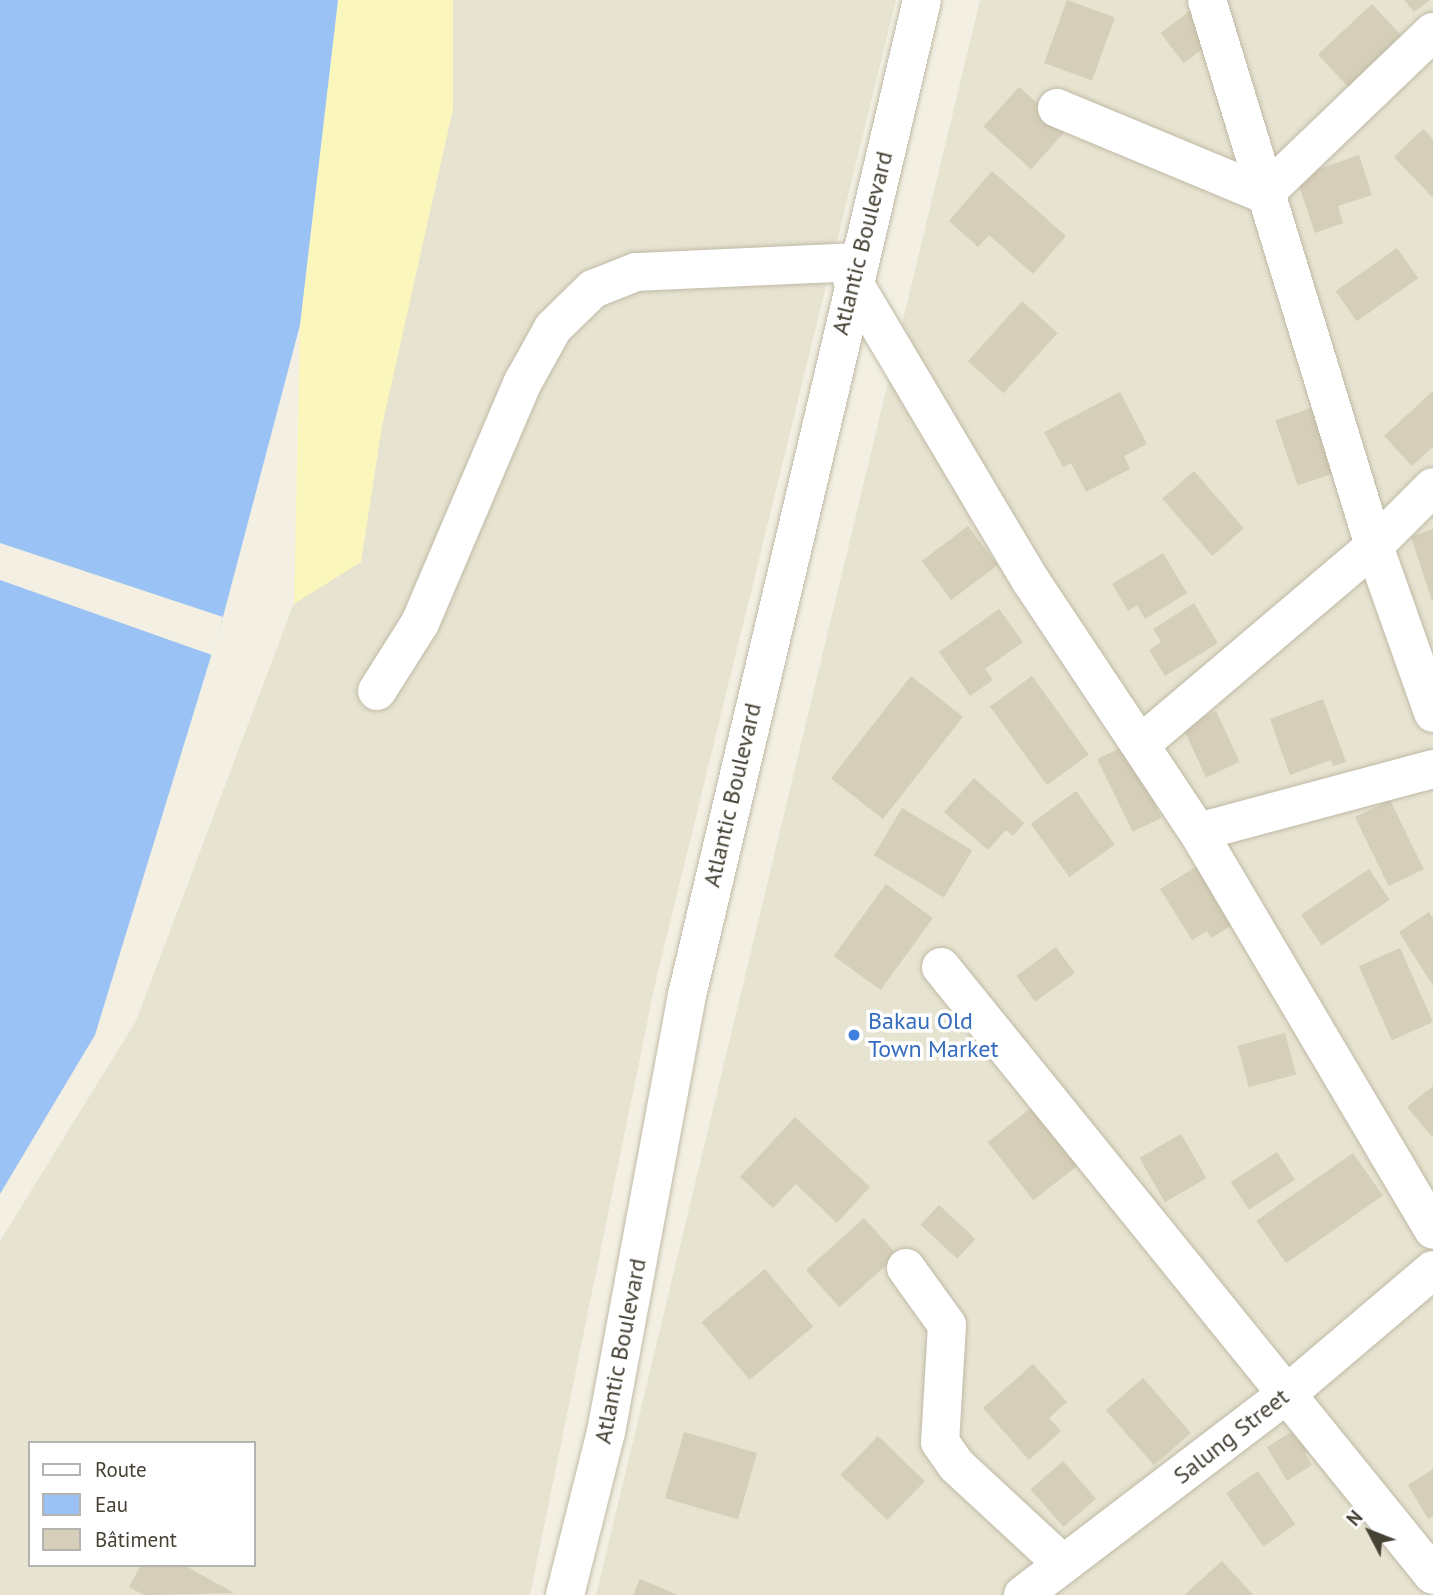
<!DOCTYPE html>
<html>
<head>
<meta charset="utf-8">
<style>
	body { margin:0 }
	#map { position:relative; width:1433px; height:1595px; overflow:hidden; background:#f3f0e3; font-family:"PT Sans",sans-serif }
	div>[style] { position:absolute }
	.residential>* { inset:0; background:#e7e3d1 }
	.sand>* { inset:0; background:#faf6bc }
	.water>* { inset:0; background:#9bc2f4 }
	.pier>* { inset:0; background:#f3f0e3 }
	.building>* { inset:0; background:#d5ceb8; transform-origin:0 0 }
	.roads { filter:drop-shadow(0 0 2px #bfbaa6) drop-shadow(0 0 2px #bfbaa6) }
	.minor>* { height:38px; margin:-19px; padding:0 19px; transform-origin:19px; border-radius:19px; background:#fff }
	.dots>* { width:19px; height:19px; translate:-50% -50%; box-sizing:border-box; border:4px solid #fff; border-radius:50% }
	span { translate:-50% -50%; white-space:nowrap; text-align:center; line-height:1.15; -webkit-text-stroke:7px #fff; paint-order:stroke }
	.street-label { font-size:24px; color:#454133 }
	.shop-label { font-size:24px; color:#366cbe }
	.left { translate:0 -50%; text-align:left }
	.legend { position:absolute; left:28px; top:1441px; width:228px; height:126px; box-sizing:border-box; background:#fff; border:2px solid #b5b3ad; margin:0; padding:9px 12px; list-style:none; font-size:21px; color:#454133 }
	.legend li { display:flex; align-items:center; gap:14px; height:35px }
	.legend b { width:35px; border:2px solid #b5b3ad }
	.north { position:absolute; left:1335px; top:1497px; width:70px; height:70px; -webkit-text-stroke:5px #fff; paint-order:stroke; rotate:312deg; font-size:19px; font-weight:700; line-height:28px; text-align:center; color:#454133 }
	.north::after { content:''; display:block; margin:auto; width:24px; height:32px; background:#454133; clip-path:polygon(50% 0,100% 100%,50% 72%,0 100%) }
</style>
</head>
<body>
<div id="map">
	<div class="residential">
		<i style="clip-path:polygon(evenodd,438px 0,896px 0,656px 980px,530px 1595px,0 1595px,0 1241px,136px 1021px,357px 436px,438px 0,30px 1443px,254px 1443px,254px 1565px,30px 1565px,30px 1443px)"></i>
		<i style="clip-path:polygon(980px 0,1433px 0,1433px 1595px,596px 1595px)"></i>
	</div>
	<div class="sand">
		<i style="clip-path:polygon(338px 0,453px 0,453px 109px,382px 426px,361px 562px,294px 604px,300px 325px)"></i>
	</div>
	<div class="water">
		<i style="clip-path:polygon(0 0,338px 0,300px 325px,223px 617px,95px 1035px,0 1194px)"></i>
	</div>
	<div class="pier">
		<i style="clip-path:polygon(0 543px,223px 617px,212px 655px,0 580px)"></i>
	</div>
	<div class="building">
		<i style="left:1067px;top:0;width:51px;height:67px;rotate:20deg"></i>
		<i style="clip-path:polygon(1404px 0,1430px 0,1414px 12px)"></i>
		<i style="left:1372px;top:4px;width:49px;height:74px;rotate:47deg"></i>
		<i style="left:1195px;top:7px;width:38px;height:43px;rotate:53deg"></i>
		<i style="left:1019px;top:87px;width:64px;height:53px;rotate:42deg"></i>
		<i style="clip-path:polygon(1423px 129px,1433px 139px,1433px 198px,1394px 157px)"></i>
		<i style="clip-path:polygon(1359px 155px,1372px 195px,1338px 206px,1343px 223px,1315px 233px,1296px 177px)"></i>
		<i style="clip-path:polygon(992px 171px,1066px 236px,1033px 274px,989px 235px,978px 247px,949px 221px)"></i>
		<i style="left:1397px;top:248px;width:37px;height:75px;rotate:55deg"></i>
		<i style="left:1022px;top:301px;width:48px;height:81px;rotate:42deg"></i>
		<i style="clip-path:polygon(1433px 391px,1433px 447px,1412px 466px,1384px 436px)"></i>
		<i style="clip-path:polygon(1120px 392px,1147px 444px,1124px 456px,1130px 469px,1086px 492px,1071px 463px,1063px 467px,1044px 432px)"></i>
		<i style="left:1314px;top:407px;width:69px;height:41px;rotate:71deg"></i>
		<i style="left:1194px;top:471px;width:76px;height:42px;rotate:49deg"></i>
		<i style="left:968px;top:526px;width:49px;height:58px;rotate:53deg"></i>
		<i style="clip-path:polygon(1433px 529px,1433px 601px,1432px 601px,1411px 537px)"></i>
		<i style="clip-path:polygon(1163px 553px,1187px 593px,1145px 619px,1137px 605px,1128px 611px,1112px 584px)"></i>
		<i style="clip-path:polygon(1194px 603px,1218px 643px,1165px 676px,1149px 650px,1161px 642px,1153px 629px)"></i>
		<i style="clip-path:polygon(999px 609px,1023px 642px,985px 669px,993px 680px,970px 696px,939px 652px)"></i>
		<i style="left:911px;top:676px;width:66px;height:130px;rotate:38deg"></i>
		<i style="left:1032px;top:676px;width:97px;height:52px;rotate:54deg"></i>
		<i style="clip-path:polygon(1323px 699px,1346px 762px,1333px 766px,1331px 760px,1290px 775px,1270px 719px)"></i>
		<i style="left:1216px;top:711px;width:56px;height:37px;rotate:65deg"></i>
		<i style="left:1126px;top:745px;width:81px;height:32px;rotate:64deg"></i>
		<i style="clip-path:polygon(974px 778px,1024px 823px,1013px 836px,1006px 830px,988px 850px,944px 812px)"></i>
		<i style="left:1076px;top:791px;width:66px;height:56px;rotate:54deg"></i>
		<i style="left:1390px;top:800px;width:77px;height:39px;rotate:64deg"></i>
		<i style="left:902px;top:808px;width:82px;height:55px;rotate:31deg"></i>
		<i style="clip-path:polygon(1197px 866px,1241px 920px,1211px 938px,1207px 931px,1192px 940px,1160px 889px)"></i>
		<i style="left:1369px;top:869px;width:37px;height:82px;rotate:56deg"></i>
		<i style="left:886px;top:884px;width:58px;height:89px;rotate:36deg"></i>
		<i style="clip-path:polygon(1429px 912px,1433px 919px,1433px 986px,1399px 932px)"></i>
		<i style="left:1056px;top:947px;width:32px;height:49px;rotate:54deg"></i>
		<i style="left:1400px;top:948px;width:81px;height:45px;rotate:66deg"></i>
		<i style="left:1285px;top:1033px;width:43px;height:49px;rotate:75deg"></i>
		<i style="clip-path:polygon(1433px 1086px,1433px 1135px,1431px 1136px,1407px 1107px)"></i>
		<i style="left:1035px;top:1105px;width:74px;height:60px;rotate:52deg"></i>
		<i style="clip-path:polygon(795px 1117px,870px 1187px,837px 1223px,796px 1184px,773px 1208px,740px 1177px)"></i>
		<i style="left:1181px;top:1134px;width:51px;height:48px;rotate:60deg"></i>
		<i style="left:1277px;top:1152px;width:33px;height:55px;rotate:57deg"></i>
		<i style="left:1353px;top:1153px;width:52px;height:118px;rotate:55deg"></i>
		<i style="left:939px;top:1205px;width:50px;height:27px;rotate:43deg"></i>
		<i style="left:864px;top:1218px;width:50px;height:78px;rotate:48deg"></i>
		<i style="left:765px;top:1269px;width:75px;height:83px;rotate:50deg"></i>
		<i style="clip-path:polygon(1033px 1364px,1067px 1402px,1049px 1418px,1061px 1431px,1029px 1460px,983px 1408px)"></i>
		<i style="left:1143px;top:1378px;width:73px;height:49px;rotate:49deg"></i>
		<i style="clip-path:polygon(1304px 1424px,1318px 1446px,1305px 1454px,1312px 1465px,1287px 1481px,1267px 1447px)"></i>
		<i style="left:684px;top:1432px;width:76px;height:69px;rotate:16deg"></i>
		<i style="left:878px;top:1436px;width:65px;height:54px;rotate:44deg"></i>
		<i style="left:1063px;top:1461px;width:50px;height:43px;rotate:49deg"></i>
		<i style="clip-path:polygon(1433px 1469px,1433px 1516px,1428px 1519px,1408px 1485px)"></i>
		<i style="left:1258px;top:1471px;width:65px;height:39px;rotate:55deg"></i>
		<i style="clip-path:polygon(1222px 1561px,1253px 1595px,1184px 1595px)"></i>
		<i style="clip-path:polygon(141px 1565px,184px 1565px,234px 1593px,144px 1595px,129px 1587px)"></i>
		<i style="clip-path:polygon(640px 1579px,678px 1595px,633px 1595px)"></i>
	</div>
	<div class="roads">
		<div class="minor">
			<i style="left:1207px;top:0;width:571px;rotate:72.99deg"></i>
			<i style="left:1374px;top:546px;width:177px;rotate:70.5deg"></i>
			<i style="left:1057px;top:108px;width:224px;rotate:22.6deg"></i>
			<i style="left:1264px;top:194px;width:234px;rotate:-43.8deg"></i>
			<i style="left:852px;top:280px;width:350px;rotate:59.3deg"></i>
			<i style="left:1031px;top:581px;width:301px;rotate:56.4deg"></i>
			<i style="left:1198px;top:832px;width:462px;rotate:59.4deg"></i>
			<i style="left:377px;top:691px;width:80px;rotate:-57.7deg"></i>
			<i style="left:420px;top:623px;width:262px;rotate:-66.9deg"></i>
			<i style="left:523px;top:382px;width:62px;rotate:-60.9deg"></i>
			<i style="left:553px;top:328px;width:56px;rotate:-44.3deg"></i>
			<i style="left:593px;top:289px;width:46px;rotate:-21.6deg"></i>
			<i style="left:636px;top:272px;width:220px;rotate:-2.6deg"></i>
			<i style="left:1142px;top:743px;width:304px;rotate:-40.3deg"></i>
			<i style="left:1374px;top:546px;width:83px;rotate:-45deg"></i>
			<i style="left:1198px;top:832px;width:243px;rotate:-15deg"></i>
			<i style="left:941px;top:967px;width:782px;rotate:51.02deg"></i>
			<i style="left:906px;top:1268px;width:70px;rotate:54.3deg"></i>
			<i style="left:947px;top:1325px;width:117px;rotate:93.4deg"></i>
			<i style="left:940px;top:1442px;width:28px;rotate:55deg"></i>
			<i style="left:956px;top:1465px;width:146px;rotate:42.8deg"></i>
			<i style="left:565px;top:1595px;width:168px;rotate:-75.9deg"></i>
			<i style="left:606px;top:1432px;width:444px;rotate:-79.5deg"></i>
			<i style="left:687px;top:995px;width:1022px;rotate:-76.71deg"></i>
			<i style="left:1023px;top:1595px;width:333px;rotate:-37.3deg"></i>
			<i style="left:1288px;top:1393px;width:190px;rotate:-40.3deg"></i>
		</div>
	</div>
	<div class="dots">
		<i style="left:854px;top:1035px;background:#3f7fe0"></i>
	</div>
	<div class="street-label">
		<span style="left:862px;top:243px;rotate:-76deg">Atlantic Boulevard</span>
		<span style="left:732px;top:795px;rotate:-77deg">Atlantic Boulevard</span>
		<span style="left:620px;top:1351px;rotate:-79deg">Atlantic Boulevard</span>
		<span style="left:1231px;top:1436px;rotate:-38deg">Salung Street</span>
	</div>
	<div class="shop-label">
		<span class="left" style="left:868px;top:1035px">Bakau Old<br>Town Market</span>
	</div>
	<ul class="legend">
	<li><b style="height:9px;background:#fff"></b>Route</li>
	<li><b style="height:19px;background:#9bc2f4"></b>Eau</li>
	<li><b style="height:19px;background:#d5ceb8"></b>Bâtiment</li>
	</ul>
	<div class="north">N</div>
</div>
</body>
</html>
